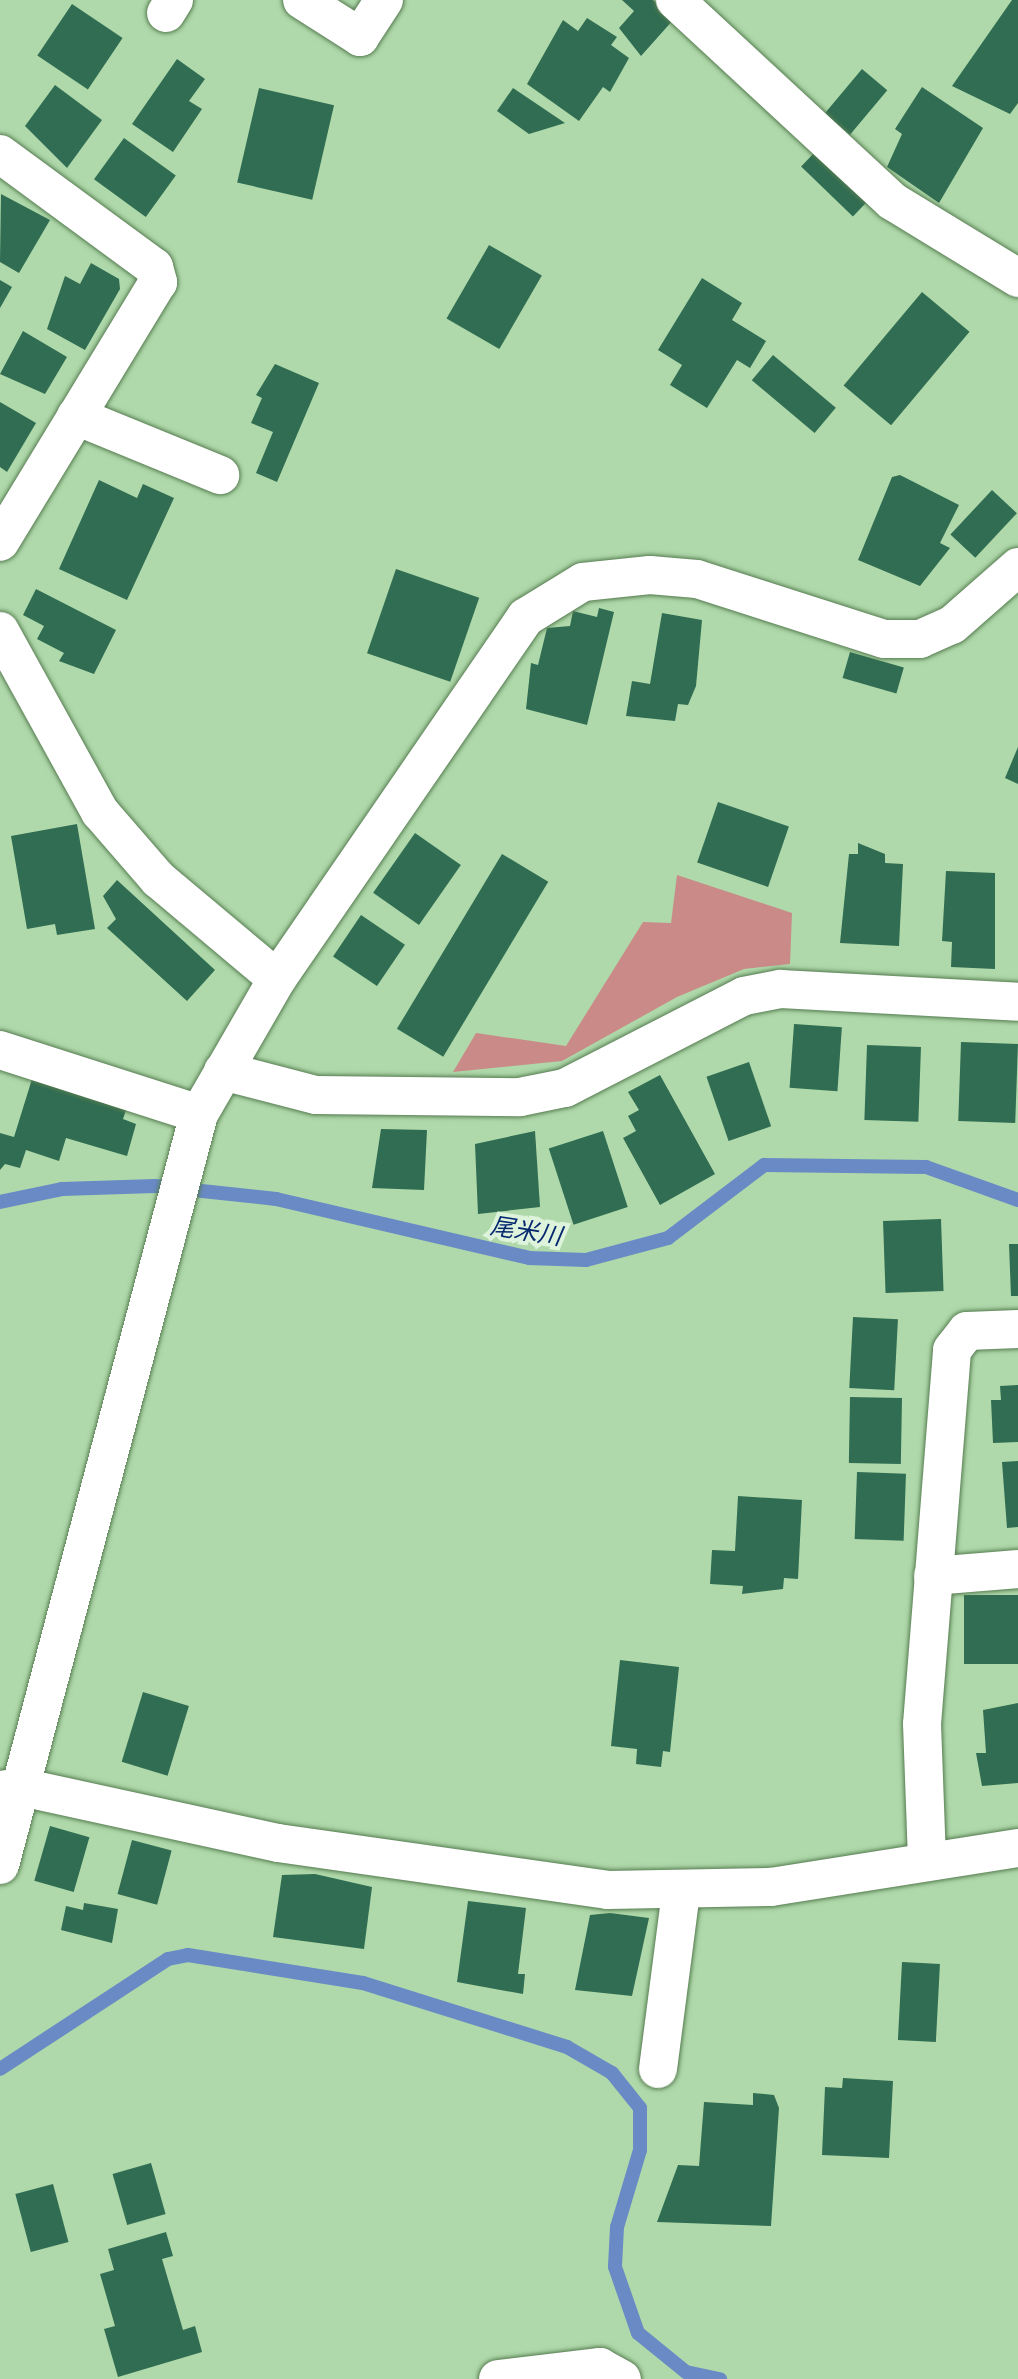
<!DOCTYPE html>
<html>
<head>
<meta charset="utf-8">
<style>
	body { margin:0 }
	#map { position:relative; width:1018px; height:2379px; overflow:hidden; background:#afd9aa; font-family:Poppins,"Noto Sans JP",sans-serif }
	div>[style] { position:absolute }
	.green>* { inset:0; background:#ca8b88 }
	.stream>* { height:14px; margin:-7px; padding:0 7px; transform-origin:7px; border-radius:7px; background:#698ac5 }
	.building>* { inset:0; background:#306d52; transform-origin:0 0 }
	.roads { filter:drop-shadow(0 0 2px #567c51) drop-shadow(0 0 2px #567c51) }
	.minor>* { height:38px; margin:-19px; padding:0 19px; transform-origin:19px; border-radius:19px; background:#fff }
	span { translate:-50% -50%; white-space:nowrap; text-align:center; line-height:1.15; -webkit-text-stroke:8px #def3db; paint-order:stroke }
	.water-label { font-size:24px; color:#05286f; font-style:italic }
</style>
</head>
<body>
<div id="map">
	<div class="green">
		<i style="clip-path:polygon(677px 875px,792px 913px,790px 964px,744px 969px,677px 997px,562px 1061px,453px 1072px,476px 1033px,566px 1046px,643px 922px,671px 923px)"></i>
	</div>
	<div class="stream">
		<i style="left:0;top:1202px;width:63px;rotate:-11.8deg"></i>
		<i style="left:62px;top:1189px;width:93px;rotate:-1.8deg"></i>
		<i style="left:155px;top:1186px;width:122px;rotate:6.1deg"></i>
		<i style="left:276px;top:1199px;width:260px;rotate:13.1deg"></i>
		<i style="left:529px;top:1258px;width:57px;rotate:2deg"></i>
		<i style="left:586px;top:1260px;width:85px;rotate:-15deg"></i>
		<i style="left:668px;top:1238px;width:121px;rotate:-37.2deg"></i>
		<i style="left:764px;top:1165px;width:162px;rotate:0.7deg"></i>
		<i style="left:926px;top:1167px;width:98px;rotate:19.7deg"></i>
		<i style="left:0;top:2069px;width:201px;rotate:-33.2deg"></i>
		<i style="left:168px;top:1959px;width:20px;rotate:-11deg"></i>
		<i style="left:188px;top:1955px;width:177px;rotate:9.1deg"></i>
		<i style="left:363px;top:1983px;width:214px;rotate:17.4deg"></i>
		<i style="left:567px;top:2047px;width:52px;rotate:30deg"></i>
		<i style="left:612px;top:2073px;width:45px;rotate:51.3deg"></i>
		<i style="left:640px;top:2108px;width:42px;rotate:90deg"></i>
		<i style="left:640px;top:2150px;width:80px;rotate:106.6deg"></i>
		<i style="left:617px;top:2227px;width:40px;rotate:92.9deg"></i>
		<i style="left:615px;top:2267px;width:70px;rotate:70.8deg"></i>
		<i style="left:638px;top:2333px;width:62px;rotate:39.1deg"></i>
		<i style="left:686px;top:2372px;width:35px;rotate:12deg"></i>
	</div>
	<div class="building">
		<i style="clip-path:polygon(622px 0,653px 0,674px 19px,641px 56px,619px 28px,634px 11px)"></i>
		<i style="clip-path:polygon(1012px 0,1018px 0,1018px 103px,1010px 114px,952px 86px)"></i>
		<i style="left:72px;top:4px;width:61px;height:62px;rotate:34deg"></i>
		<i style="clip-path:polygon(587px 18px,617px 37px,611px 45px,629px 58px,610px 92px,603px 87px,579px 121px,527px 84px,563px 20px,578px 31px)"></i>
		<i style="clip-path:polygon(177px 59px,205px 79px,189px 101px,202px 109px,173px 152px,132px 124px)"></i>
		<i style="left:862px;top:69px;width:33px;height:58px;rotate:40deg"></i>
		<i style="clip-path:polygon(55px 85px,102px 120px,67px 168px,25px 126px)"></i>
		<i style="clip-path:polygon(922px 87px,983px 128px,939px 203px,887px 167px,902px 134px,895px 129px)"></i>
		<i style="left:259px;top:88px;width:77px;height:97px;rotate:13deg"></i>
		<i style="clip-path:polygon(513px 88px,565px 123px,529px 134px,497px 111px)"></i>
		<i style="left:124px;top:138px;width:64px;height:51px;rotate:36deg"></i>
		<i style="left:815px;top:152px;width:72px;height:20px;rotate:44deg"></i>
		<i style="clip-path:polygon(1px 194px,50px 220px,19px 273px,0 262px)"></i>
		<i style="left:489px;top:245px;width:61px;height:85px;rotate:30deg"></i>
		<i style="clip-path:polygon(91px 263px,119px 279px,120px 289px,85px 350px,47px 329px,65px 276px,80px 284px)"></i>
		<i style="clip-path:polygon(702px 278px,742px 303px,732px 320px,766px 341px,750px 368px,737px 360px,707px 408px,670px 385px,682px 365px,658px 350px)"></i>
		<i style="clip-path:polygon(0 280px,12px 287px,0 308px)"></i>
		<i style="left:922px;top:292px;width:62px;height:122px;rotate:40deg"></i>
		<i style="clip-path:polygon(23px 331px,67px 357px,45px 394px,0 374px)"></i>
		<i style="left:773px;top:355px;width:82px;height:33px;rotate:40deg"></i>
		<i style="clip-path:polygon(275px 364px,319px 383px,277px 482px,256px 473px,273px 432px,251px 423px,262px 398px,256px 395px)"></i>
		<i style="clip-path:polygon(0 402px,36px 423px,7px 472px,0 467px)"></i>
		<i style="clip-path:polygon(900px 475px,959px 505px,940px 543px,950px 548px,920px 586px,858px 560px,892px 477px)"></i>
		<i style="clip-path:polygon(99px 480px,137px 498px,143px 484px,174px 498px,127px 600px,59px 569px)"></i>
		<i style="left:992px;top:490px;width:34px;height:61px;rotate:43deg"></i>
		<i style="left:396px;top:569px;width:88px;height:89px;rotate:19deg"></i>
		<i style="clip-path:polygon(36px 589px,116px 630px,94px 674px,59px 661px,64px 653px,37px 639px,44px 626px,23px 615px)"></i>
		<i style="clip-path:polygon(599px 608px,614px 612px,587px 725px,526px 709px,531px 663px,538px 665px,547px 628px,570px 626px,573px 611px,597px 617px)"></i>
		<i style="clip-path:polygon(662px 613px,702px 620px,696px 686px,688px 705px,678px 704px,675px 721px,626px 716px,632px 681px,650px 684px)"></i>
		<i style="left:850px;top:652px;width:56px;height:27px;rotate:16deg"></i>
		<i style="clip-path:polygon(1018px 747px,1018px 784px,1005px 778px)"></i>
		<i style="left:718px;top:802px;width:75px;height:64px;rotate:19deg"></i>
		<i style="clip-path:polygon(77px 824px,95px 929px,57px 935px,55px 924px,27px 929px,11px 836px)"></i>
		<i style="left:415px;top:833px;width:56px;height:73px;rotate:35deg"></i>
		<i style="clip-path:polygon(858px 843px,885px 854px,885px 863px,903px 864px,899px 946px,840px 943px,849px 854px,858px 854px)"></i>
		<i style="left:502px;top:854px;width:54px;height:204px;rotate:31deg"></i>
		<i style="clip-path:polygon(946px 871px,995px 873px,995px 969px,951px 967px,952px 942px,942px 941px)"></i>
		<i style="clip-path:polygon(117px 880px,215px 970px,187px 1001px,107px 928px,116px 919px,103px 896px)"></i>
		<i style="left:361px;top:915px;width:53px;height:50px;rotate:34deg"></i>
		<i style="left:794px;top:1024px;width:48px;height:64px;rotate:4deg"></i>
		<i style="left:961px;top:1042px;width:57px;height:79px;rotate:2deg"></i>
		<i style="left:867px;top:1045px;width:54px;height:75px;rotate:2deg"></i>
		<i style="left:749px;top:1062px;width:68px;height:45px;rotate:71deg"></i>
		<i style="clip-path:polygon(660px 1075px,715px 1174px,660px 1205px,623px 1138px,636px 1131px,628px 1116px,639px 1110px,628px 1092px)"></i>
		<i style="clip-path:polygon(32px 1079px,127px 1107px,123px 1119px,136px 1124px,127px 1156px,66px 1138px,59px 1161px,26px 1150px,20px 1168px,5px 1164px,0 1170px,0 1133px,14px 1137px)"></i>
		<i style="clip-path:polygon(381px 1129px,427px 1130px,424px 1190px,372px 1188px)"></i>
		<i style="clip-path:polygon(535px 1131px,540px 1207px,478px 1214px,475px 1144px)"></i>
		<i style="left:603px;top:1131px;width:80px;height:57px;rotate:72deg"></i>
		<i style="left:941px;top:1219px;width:72px;height:58px;rotate:88deg"></i>
		<i style="clip-path:polygon(1009px 1244px,1018px 1244px,1018px 1296px,1011px 1296px)"></i>
		<i style="left:853px;top:1317px;width:45px;height:71px;rotate:3deg"></i>
		<i style="clip-path:polygon(1018px 1385px,1018px 1442px,993px 1443px,991px 1400px,1001px 1400px,1000px 1386px)"></i>
		<i style="left:850px;top:1397px;width:52px;height:66px;rotate:1deg"></i>
		<i style="clip-path:polygon(1018px 1461px,1018px 1527px,1007px 1528px,1002px 1462px)"></i>
		<i style="left:857px;top:1472px;width:49px;height:67px;rotate:2deg"></i>
		<i style="clip-path:polygon(738px 1496px,802px 1500px,798px 1579px,784px 1578px,783px 1589px,742px 1594px,743px 1586px,710px 1584px,712px 1550px,735px 1551px)"></i>
		<i style="left:1018px;top:1595px;width:69px;height:54px;rotate:90deg"></i>
		<i style="clip-path:polygon(620px 1660px,679px 1667px,670px 1752px,663px 1751px,661px 1767px,636px 1764px,637px 1749px,611px 1746px)"></i>
		<i style="left:143px;top:1692px;width:48px;height:73px;rotate:17deg"></i>
		<i style="clip-path:polygon(1018px 1703px,1018px 1783px,982px 1786px,976px 1753px,986px 1753px,983px 1710px)"></i>
		<i style="left:50px;top:1826px;width:41px;height:57px;rotate:16deg"></i>
		<i style="left:132px;top:1840px;width:41px;height:56px;rotate:15deg"></i>
		<i style="clip-path:polygon(315px 1874px,372px 1887px,364px 1949px,273px 1937px,282px 1875px)"></i>
		<i style="clip-path:polygon(468px 1901px,526px 1908px,518px 1974px,525px 1974px,523px 1994px,457px 1982px)"></i>
		<i style="clip-path:polygon(84px 1903px,118px 1909px,112px 1943px,61px 1930px,66px 1906px,83px 1910px)"></i>
		<i style="clip-path:polygon(610px 1913px,649px 1918px,632px 1996px,575px 1990px,590px 1915px)"></i>
		<i style="left:902px;top:1962px;width:38px;height:78px;rotate:3deg"></i>
		<i style="clip-path:polygon(843px 2078px,893px 2081px,889px 2158px,822px 2155px,825px 2087px,842px 2088px)"></i>
		<i style="clip-path:polygon(753px 2093px,774px 2095px,779px 2108px,771px 2226px,657px 2222px,678px 2165px,699px 2166px,704px 2102px,753px 2105px)"></i>
		<i style="left:151px;top:2163px;width:53px;height:40px;rotate:74deg"></i>
		<i style="left:53px;top:2184px;width:60px;height:39px;rotate:75deg"></i>
		<i style="clip-path:polygon(166px 2232px,173px 2256px,162px 2259px,183px 2330px,195px 2326px,202px 2352px,118px 2377px,104px 2329px,115px 2326px,100px 2274px,114px 2270px,108px 2249px)"></i>
	</div>
	<div class="roads">
		<div class="minor">
			<i style="left:302px;top:0;width:69px;rotate:32.5deg"></i>
			<i style="left:360px;top:37px;width:44px;rotate:-57deg"></i>
			<i style="left:675px;top:0;width:296px;rotate:42.8deg"></i>
			<i style="left:892px;top:201px;width:148px;rotate:31.4deg"></i>
			<i style="left:166px;top:13px;width:15px;rotate:-58deg"></i>
			<i style="left:0;top:154px;width:191px;rotate:36.3deg"></i>
			<i style="left:154px;top:267px;width:16px;rotate:75deg"></i>
			<i style="left:158px;top:282px;width:304px;rotate:121.3deg"></i>
			<i style="left:76px;top:416px;width:156px;rotate:22.3deg"></i>
			<i style="left:0;top:631px;width:207px;rotate:61.1deg"></i>
			<i style="left:100px;top:812px;width:89px;rotate:49.1deg"></i>
			<i style="left:158px;top:879px;width:155px;rotate:40deg"></i>
			<i style="left:0;top:1050px;width:209px;rotate:17.8deg"></i>
			<i style="left:223px;top:1071px;width:96px;rotate:14.5deg"></i>
			<i style="left:316px;top:1095px;width:204px;rotate:0.6deg"></i>
			<i style="left:520px;top:1097px;width:46px;rotate:-11.3deg"></i>
			<i style="left:565px;top:1088px;width:201px;rotate:-27.2deg"></i>
			<i style="left:744px;top:996px;width:38px;rotate:-11deg"></i>
			<i style="left:781px;top:989px;width:237px;rotate:3.1deg"></i>
			<i style="left:933px;top:1576px;width:85px;rotate:-4.7deg"></i>
			<i style="left:0;top:1790px;width:21px;rotate:-8deg"></i>
			<i style="left:21px;top:1787px;width:263px;rotate:12.3deg"></i>
			<i style="left:278px;top:1843px;width:333px;rotate:8.1deg"></i>
			<i style="left:608px;top:1890px;width:163px;rotate:-1.1deg"></i>
			<i style="left:771px;top:1887px;width:250px;rotate:-9deg"></i>
			<i style="left:927px;top:1860px;width:136px;rotate:-92.1deg"></i>
			<i style="left:922px;top:1724px;width:375px;rotate:-85.4deg"></i>
			<i style="left:952px;top:1350px;width:24px;rotate:-52deg"></i>
			<i style="left:967px;top:1331px;width:51px;rotate:-2.2deg"></i>
			<i style="left:0;top:1865px;width:777px;rotate:-75.16deg"></i>
			<i style="left:199px;top:1114px;width:156px;rotate:-60deg"></i>
			<i style="left:277px;top:979px;width:439px;rotate:-55.5deg"></i>
			<i style="left:526px;top:617px;width:67px;rotate:-31.6deg"></i>
			<i style="left:583px;top:582px;width:67px;rotate:-6deg"></i>
			<i style="left:650px;top:575px;width:47px;rotate:4.9deg"></i>
			<i style="left:697px;top:579px;width:196px;rotate:17.8deg"></i>
			<i style="left:884px;top:639px;width:36px"></i>
			<i style="left:920px;top:639px;width:35px;rotate:-24deg"></i>
			<i style="left:952px;top:625px;width:88px;rotate:-41.3deg"></i>
			<i style="left:658px;top:2069px;width:178px;rotate:-82.6deg"></i>
			<i style="left:498px;top:2379px;width:103px;rotate:-6.7deg"></i>
			<i style="left:600px;top:2367px;width:25px;rotate:29deg"></i>
		</div>
	</div>
	<div class="water-label">
		<span style="left:526px;top:1231px;rotate:9deg">尾米川</span>
	</div>
</div>
</body>
</html>
